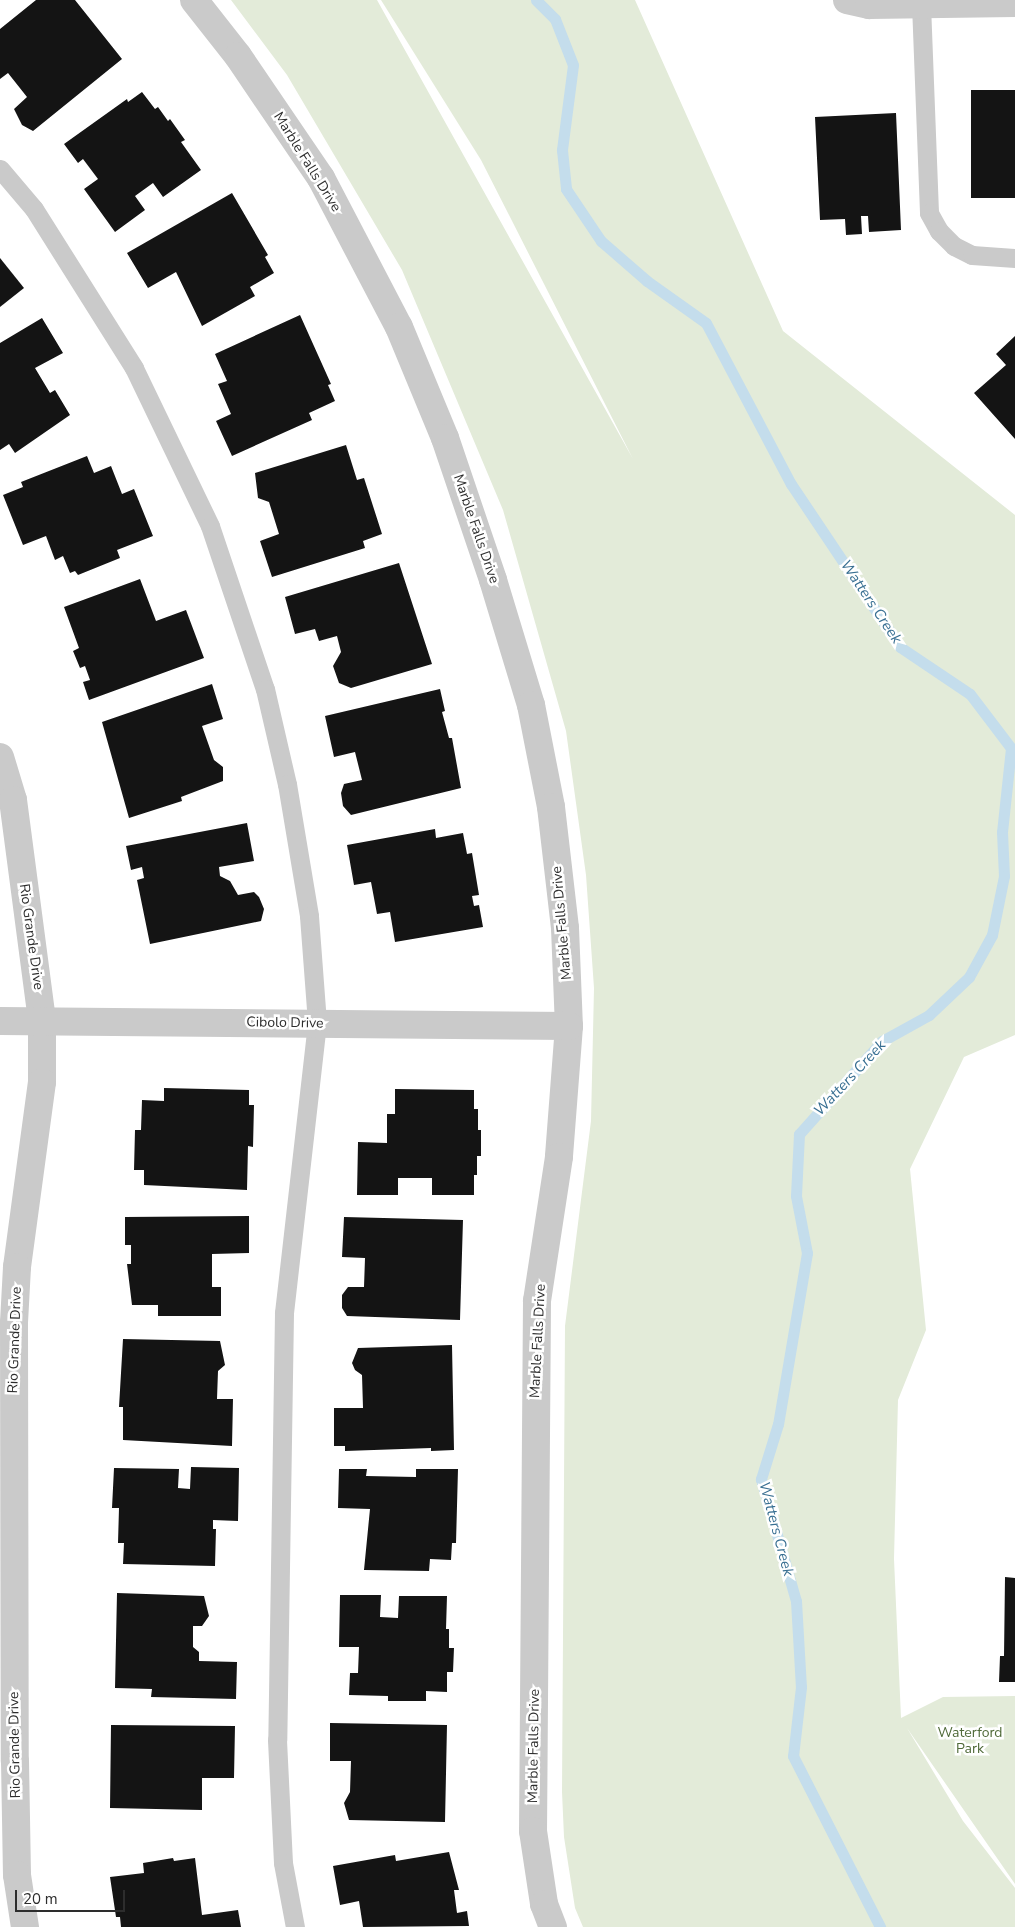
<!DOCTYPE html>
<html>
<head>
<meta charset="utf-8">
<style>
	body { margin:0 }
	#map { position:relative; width:1015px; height:1927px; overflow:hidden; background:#fff; font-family:"Nunito Sans",sans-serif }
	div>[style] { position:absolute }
	.green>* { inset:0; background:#e3ebd9 }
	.stream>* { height:11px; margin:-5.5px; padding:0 5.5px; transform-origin:5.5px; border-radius:5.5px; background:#c4ddec }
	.building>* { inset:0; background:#141414; transform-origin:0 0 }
	.lane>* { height:19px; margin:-9.5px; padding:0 9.5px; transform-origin:9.5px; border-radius:9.5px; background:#cacaca }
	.street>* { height:28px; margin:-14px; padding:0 14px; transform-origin:14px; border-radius:14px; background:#cacaca }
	span { translate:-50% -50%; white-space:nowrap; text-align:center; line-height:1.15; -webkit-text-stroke:5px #fff; paint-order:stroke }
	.street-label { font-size:14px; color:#2d2d2d }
	.park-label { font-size:14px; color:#506a39 }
	.water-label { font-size:15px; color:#386f92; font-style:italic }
	.scale { position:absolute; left:15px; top:1890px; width:110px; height:22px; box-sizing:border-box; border:2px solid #2d2d2d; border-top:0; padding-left:6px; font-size:15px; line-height:18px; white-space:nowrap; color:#2d2d2d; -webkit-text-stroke:4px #fff; paint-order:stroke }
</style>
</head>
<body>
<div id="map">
	<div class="green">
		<i style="clip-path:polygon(231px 0,377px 0,633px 459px,481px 160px,381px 0,635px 0,783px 331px,1015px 515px,1015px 1035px,964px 1057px,910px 1169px,926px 1330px,898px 1400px,894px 1559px,901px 1718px,943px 1697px,1015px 1696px,1015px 1884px,907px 1728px,963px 1821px,1015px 1888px,1015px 1927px,583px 1927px,575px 1908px,564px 1837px,562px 1792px,565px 1326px,591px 1121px,594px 988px,586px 875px,566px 731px,503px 510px,402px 270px,287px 75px)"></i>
	</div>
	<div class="stream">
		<i style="left:536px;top:0;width:27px;rotate:45deg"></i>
		<i style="left:555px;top:19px;width:49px;rotate:68.6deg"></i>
		<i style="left:573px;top:65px;width:86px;rotate:97.4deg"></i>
		<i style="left:562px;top:150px;width:39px;rotate:84deg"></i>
		<i style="left:566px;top:189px;width:63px;rotate:56.1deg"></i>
		<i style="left:601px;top:241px;width:61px;rotate:41deg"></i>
		<i style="left:647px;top:281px;width:72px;rotate:35.4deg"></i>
		<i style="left:706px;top:323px;width:182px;rotate:62.2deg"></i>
		<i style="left:791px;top:484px;width:196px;rotate:56.2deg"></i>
		<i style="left:900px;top:647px;width:84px;rotate:33.9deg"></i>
		<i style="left:970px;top:694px;width:68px;rotate:52.8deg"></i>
		<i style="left:1011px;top:748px;width:84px;rotate:96.1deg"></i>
		<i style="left:1002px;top:832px;width:44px;rotate:87.4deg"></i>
		<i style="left:1004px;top:876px;width:60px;rotate:101.5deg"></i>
		<i style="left:992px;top:935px;width:48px;rotate:118.7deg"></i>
		<i style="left:969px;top:977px;width:55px;rotate:136.5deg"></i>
		<i style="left:929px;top:1015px;width:54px;rotate:151deg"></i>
		<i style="left:882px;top:1041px;width:125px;rotate:131.7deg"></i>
		<i style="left:799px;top:1134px;width:62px;rotate:92.8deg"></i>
		<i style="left:796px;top:1196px;width:58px;rotate:79.1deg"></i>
		<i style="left:807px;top:1253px;width:173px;rotate:99.6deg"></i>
		<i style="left:778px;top:1424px;width:58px;rotate:107.2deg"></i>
		<i style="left:761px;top:1479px;width:127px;rotate:74deg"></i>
		<i style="left:796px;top:1601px;width:86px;rotate:86.7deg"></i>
		<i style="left:801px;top:1687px;width:69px;rotate:96.6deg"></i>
		<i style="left:793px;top:1756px;width:192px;rotate:63deg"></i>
	</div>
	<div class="building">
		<i style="clip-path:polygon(36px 0,75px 0,122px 59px,33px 131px,22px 125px,14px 109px,27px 97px,8px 73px,0 79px,0 29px)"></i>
		<i style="left:1015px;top:90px;width:108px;height:44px;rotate:90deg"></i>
		<i style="clip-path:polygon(142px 92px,155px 109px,158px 107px,168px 121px,170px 119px,185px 140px,181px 142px,201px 170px,163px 197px,153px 183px,135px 196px,145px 210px,115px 232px,84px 189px,98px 179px,83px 159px,78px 163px,64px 144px,127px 99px,128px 102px)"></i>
		<i style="clip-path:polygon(896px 113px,901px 230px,869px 232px,868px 216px,861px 216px,862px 234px,846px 235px,845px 219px,820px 220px,815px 117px)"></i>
		<i style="clip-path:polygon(232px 193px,268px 255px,265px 257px,274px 273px,250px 287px,255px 296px,202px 326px,176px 272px,148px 288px,127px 253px)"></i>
		<i style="clip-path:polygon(0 258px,24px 288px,0 307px)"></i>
		<i style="clip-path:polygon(300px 315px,331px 384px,328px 385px,335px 401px,309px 413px,312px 420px,232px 456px,216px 421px,231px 414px,218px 384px,227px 381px,215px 354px)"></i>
		<i style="clip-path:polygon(42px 318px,63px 353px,35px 368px,50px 393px,55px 390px,70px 415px,15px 453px,9px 444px,0 450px,0 343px)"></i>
		<i style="clip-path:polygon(1015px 336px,1015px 439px,974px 393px,1006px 365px,996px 354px)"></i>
		<i style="clip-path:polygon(346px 445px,357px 480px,364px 478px,382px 534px,363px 541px,365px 548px,272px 577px,260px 541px,279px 534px,269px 502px,258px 498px,255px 473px)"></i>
		<i style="clip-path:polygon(87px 456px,94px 473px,111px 466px,122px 494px,134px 489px,153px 536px,117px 550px,120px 558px,78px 575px,75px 571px,70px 573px,63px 556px,55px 560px,46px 536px,23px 545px,3px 495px,23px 487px,21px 482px)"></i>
		<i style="clip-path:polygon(399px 563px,432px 664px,351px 688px,339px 683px,333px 666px,341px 652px,337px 636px,319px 641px,315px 629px,295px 634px,285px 597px)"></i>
		<i style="clip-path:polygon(140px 579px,156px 621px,186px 610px,204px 658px,89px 700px,83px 682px,90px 680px,85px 666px,80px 668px,73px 651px,79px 648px,64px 607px)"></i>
		<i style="clip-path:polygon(212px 684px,223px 719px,202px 726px,214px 760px,223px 767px,223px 781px,181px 797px,182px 801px,129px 818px,102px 722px)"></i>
		<i style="clip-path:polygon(440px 689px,445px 711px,442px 712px,449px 738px,452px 738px,461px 788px,351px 815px,343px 806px,341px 793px,344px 784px,362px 780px,355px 752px,334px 757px,325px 716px)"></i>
		<i style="clip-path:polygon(247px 823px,254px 861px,219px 867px,220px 876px,230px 881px,238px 895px,254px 892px,259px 897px,264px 909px,261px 921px,150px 944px,137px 880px,144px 878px,142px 867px,131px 870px,126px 846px)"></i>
		<i style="clip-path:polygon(435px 829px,436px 838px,463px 833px,467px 854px,472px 853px,479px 895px,472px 896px,474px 906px,479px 905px,483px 927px,395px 942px,390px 912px,377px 914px,371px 882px,354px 885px,347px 845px)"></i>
		<i style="clip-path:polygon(164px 1088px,249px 1090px,249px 1105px,254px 1105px,253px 1147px,248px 1146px,247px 1190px,144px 1185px,144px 1170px,134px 1170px,135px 1130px,141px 1130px,142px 1100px,164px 1101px)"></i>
		<i style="clip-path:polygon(395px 1089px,474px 1090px,474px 1109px,478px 1109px,478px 1130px,481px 1130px,481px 1156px,477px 1156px,477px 1175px,474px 1175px,474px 1195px,432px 1195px,432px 1178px,398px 1178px,398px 1195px,357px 1195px,358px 1142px,387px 1143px,387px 1114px,395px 1114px)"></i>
		<i style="clip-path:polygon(249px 1216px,249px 1253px,212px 1254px,212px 1287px,221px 1287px,221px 1316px,158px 1316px,158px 1305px,132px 1305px,127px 1264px,131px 1264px,131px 1245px,125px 1245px,125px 1217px)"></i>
		<i style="clip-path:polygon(344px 1217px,463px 1220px,460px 1320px,347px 1316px,342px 1308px,342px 1295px,348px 1287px,364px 1287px,365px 1258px,342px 1257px)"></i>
		<i style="clip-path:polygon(123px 1339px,220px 1341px,225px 1365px,218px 1371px,217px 1399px,233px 1399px,232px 1446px,123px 1440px,123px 1407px,119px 1407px)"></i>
		<i style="clip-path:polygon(452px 1345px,454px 1450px,431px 1451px,431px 1448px,345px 1451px,345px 1446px,334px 1446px,334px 1408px,363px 1408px,362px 1375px,355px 1370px,352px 1363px,358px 1348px)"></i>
		<i style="clip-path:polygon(191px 1467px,239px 1468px,238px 1521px,213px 1520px,213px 1529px,216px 1529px,215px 1566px,123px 1564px,124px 1543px,118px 1543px,119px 1508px,112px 1508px,114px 1468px,179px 1469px,178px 1488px,190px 1489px)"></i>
		<i style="clip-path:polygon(339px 1469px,367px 1469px,366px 1476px,416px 1477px,416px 1469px,458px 1469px,456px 1543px,452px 1543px,451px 1560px,430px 1559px,429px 1571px,364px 1570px,370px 1509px,338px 1508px)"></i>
		<i style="clip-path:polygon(1005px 1577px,1015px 1578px,1015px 1682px,999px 1682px,1000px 1656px,1004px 1656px)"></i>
		<i style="clip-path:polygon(117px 1593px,204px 1596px,209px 1616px,202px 1626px,193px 1626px,193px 1647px,199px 1652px,199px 1661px,237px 1662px,236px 1699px,151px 1697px,152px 1689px,115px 1688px)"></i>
		<i style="clip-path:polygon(340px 1595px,381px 1595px,380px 1617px,398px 1618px,399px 1596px,447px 1596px,446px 1629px,449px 1629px,449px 1648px,454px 1648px,453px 1672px,447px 1672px,447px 1692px,426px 1691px,426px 1701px,388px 1701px,388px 1696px,349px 1695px,350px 1673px,358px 1673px,359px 1647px,339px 1647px)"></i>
		<i style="clip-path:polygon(330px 1723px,447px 1725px,445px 1822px,349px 1820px,344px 1803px,350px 1792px,351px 1761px,330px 1761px)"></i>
		<i style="clip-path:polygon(111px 1725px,235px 1726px,234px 1778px,202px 1778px,202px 1810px,110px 1808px)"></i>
		<i style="clip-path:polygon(449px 1852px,459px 1890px,454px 1890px,457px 1913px,467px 1911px,469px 1926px,363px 1927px,359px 1901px,340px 1905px,333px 1866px,395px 1855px,396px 1861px)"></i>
		<i style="clip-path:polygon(173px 1858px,174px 1861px,195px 1858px,202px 1915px,238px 1910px,241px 1927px,121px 1927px,120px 1917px,116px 1917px,110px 1877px,144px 1873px,143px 1863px)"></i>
	</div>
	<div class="lane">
		<i style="left:921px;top:4px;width:209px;rotate:87.8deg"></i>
		<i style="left:929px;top:213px;width:21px;rotate:61deg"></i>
		<i style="left:939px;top:231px;width:21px;rotate:45deg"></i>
		<i style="left:954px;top:246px;width:20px;rotate:27deg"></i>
		<i style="left:972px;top:255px;width:43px;rotate:4deg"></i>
		<i style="left:0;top:169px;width:52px;rotate:49.6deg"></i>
		<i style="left:34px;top:209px;width:188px;rotate:57.8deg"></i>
		<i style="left:134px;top:368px;width:175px;rotate:64.3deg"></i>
		<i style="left:210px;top:526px;width:172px;rotate:71.4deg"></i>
		<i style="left:265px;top:689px;width:98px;rotate:77deg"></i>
		<i style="left:287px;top:784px;width:134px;rotate:80.5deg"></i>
		<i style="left:309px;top:916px;width:107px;rotate:85.7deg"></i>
		<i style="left:317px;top:1023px;width:292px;rotate:96.5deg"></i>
		<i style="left:284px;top:1313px;width:427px;rotate:90.9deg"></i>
		<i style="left:277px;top:1740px;width:123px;rotate:87.2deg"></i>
		<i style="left:283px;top:1863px;width:65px;rotate:79.4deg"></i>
	</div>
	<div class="street">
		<i style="left:194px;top:0;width:71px;rotate:51.8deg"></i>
		<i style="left:238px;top:56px;width:148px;rotate:55.8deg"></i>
		<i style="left:321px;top:178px;width:168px;rotate:62.4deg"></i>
		<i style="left:399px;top:327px;width:120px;rotate:67.5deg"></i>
		<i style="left:445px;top:438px;width:150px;rotate:71.3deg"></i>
		<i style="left:493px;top:580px;width:131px;rotate:73.1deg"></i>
		<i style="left:531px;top:705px;width:104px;rotate:78.9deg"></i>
		<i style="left:551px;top:807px;width:122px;rotate:83.4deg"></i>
		<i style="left:565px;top:928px;width:98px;rotate:87.7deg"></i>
		<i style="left:569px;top:1026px;width:131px;rotate:94.4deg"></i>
		<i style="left:559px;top:1157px;width:146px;rotate:98.7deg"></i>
		<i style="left:537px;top:1301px;width:530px;rotate:90.43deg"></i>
		<i style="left:533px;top:1831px;width:74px;rotate:81.4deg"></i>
		<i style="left:544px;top:1904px;width:25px;rotate:69deg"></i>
		<i style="left:847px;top:0;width:23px;rotate:13deg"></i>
		<i style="left:869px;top:5px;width:146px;rotate:-0.8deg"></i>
		<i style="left:0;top:757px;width:45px;rotate:73.2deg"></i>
		<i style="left:13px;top:800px;width:223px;rotate:82.5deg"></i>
		<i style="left:42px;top:1021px;width:61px;rotate:90deg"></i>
		<i style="left:42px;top:1082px;width:187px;rotate:97.7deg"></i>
		<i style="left:17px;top:1267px;width:56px;rotate:93.1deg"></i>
		<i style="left:14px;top:1323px;width:438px;rotate:89.9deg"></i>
		<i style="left:15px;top:1761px;width:114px;rotate:89deg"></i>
		<i style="left:17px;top:1875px;width:53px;rotate:81.3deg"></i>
		<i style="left:0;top:1021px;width:569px;rotate:0.5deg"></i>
	</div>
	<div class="street-label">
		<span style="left:307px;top:162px;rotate:58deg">Marble Falls Drive</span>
		<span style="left:476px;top:529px;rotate:71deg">Marble Falls Drive</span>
		<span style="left:562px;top:923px;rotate:-95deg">Marble Falls Drive</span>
		<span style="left:31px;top:937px;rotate:82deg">Rio Grande Drive</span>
		<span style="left:285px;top:1023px;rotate:1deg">Cibolo Drive</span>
		<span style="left:15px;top:1340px;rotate:-88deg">Rio Grande Drive</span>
		<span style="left:538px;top:1341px;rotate:-87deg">Marble Falls Drive</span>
		<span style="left:15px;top:1745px;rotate:-91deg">Rio Grande Drive</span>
		<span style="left:534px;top:1746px;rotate:-89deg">Marble Falls Drive</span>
	</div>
	<div class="park-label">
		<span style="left:970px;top:1741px">Waterford<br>Park</span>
	</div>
	<div class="water-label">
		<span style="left:871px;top:602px;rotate:56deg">Watters Creek</span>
		<span style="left:850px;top:1078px;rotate:-47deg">Watters Creek</span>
		<span style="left:776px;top:1529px;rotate:75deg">Watters Creek</span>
	</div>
	<div class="scale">20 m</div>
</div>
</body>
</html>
